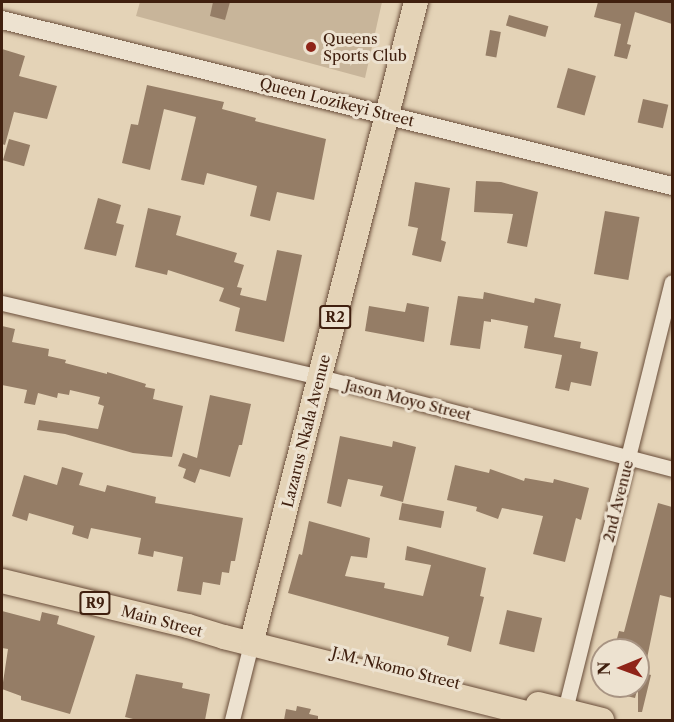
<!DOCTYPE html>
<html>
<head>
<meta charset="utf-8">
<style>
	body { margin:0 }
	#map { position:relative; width:674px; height:722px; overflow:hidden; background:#e4d3b7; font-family:"Libre Caslon Text",serif }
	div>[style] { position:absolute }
	.green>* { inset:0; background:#c8b59a }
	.building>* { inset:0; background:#957d66; transform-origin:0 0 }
	.roads { filter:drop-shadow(0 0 2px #694d39) drop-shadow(0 0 2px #694d39) }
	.minor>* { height:15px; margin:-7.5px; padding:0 7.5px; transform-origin:7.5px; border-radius:7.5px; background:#ede2d0 }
	.tertiary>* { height:18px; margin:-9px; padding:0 9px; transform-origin:9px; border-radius:9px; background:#ede2d0 }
	.trunk>* { height:24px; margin:-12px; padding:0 12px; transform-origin:12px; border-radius:12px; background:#e4d3b7 }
	.dots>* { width:16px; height:16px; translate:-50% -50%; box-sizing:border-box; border:3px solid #ede2d0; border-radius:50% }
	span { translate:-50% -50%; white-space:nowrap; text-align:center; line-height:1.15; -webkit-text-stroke:6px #ede2d0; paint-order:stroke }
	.shield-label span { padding:2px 4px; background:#ede2d0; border:2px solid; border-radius:4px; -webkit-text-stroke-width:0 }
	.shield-label { font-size:14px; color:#40200f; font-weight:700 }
	.poi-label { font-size:15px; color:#40200f }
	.left { translate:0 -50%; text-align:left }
	.street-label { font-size:15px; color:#40200f }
	.frame { position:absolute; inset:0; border:3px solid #40200f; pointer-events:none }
	.north { position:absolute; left:590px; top:638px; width:60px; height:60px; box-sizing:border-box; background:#ede2d0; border:2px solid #a89483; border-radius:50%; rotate:269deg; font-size:16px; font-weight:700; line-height:24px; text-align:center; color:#40200f }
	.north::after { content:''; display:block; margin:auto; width:21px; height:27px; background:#8f2418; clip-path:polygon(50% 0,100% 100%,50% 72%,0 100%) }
</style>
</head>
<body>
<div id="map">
	<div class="green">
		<i style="clip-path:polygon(140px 2px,382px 2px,365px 78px,136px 16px)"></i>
	</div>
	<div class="building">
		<i style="clip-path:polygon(213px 2px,230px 2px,225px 20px,210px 16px)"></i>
		<i style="clip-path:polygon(598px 2px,672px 2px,672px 24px,635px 12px,627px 44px,631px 45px,627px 59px,614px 56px,621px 24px,594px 17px)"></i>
		<i style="left:509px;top:15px;width:41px;height:11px;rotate:16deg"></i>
		<i style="left:490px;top:30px;width:11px;height:26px;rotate:10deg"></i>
		<i style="clip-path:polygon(2px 49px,25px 56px,19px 76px,57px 86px,47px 119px,14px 112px,5px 145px,2px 144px)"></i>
		<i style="left:568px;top:68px;width:29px;height:41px;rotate:16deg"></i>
		<i style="clip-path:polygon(147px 85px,224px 102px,222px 109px,256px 118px,255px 121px,326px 139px,314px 200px,277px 192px,270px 221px,250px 216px,257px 186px,207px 173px,204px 185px,181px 180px,196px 117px,164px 109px,150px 170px,122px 163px,131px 124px,138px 125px)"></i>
		<i style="left:643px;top:99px;width:26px;height:24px;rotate:13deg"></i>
		<i style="left:9px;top:139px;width:22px;height:22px;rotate:16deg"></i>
		<i style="clip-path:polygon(476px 181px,501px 182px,538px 192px,527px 247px,507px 243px,513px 214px,474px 212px)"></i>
		<i style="clip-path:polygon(415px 182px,450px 188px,441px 240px,446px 242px,441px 262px,412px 255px,418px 228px,408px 226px)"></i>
		<i style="clip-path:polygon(98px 198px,121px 205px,116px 223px,124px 225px,116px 256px,84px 249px)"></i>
		<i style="clip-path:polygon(148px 208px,181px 216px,176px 235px,237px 253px,234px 262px,244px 265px,237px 287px,242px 288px,240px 295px,266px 301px,277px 250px,302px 255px,284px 342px,235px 331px,240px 308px,219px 301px,224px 288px,168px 270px,167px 275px,135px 267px)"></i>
		<i style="left:605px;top:211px;width:35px;height:64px;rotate:10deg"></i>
		<i style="clip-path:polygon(484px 292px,534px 303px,535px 298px,561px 304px,554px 337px,581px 342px,580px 348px,598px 352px,591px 386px,571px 382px,569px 391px,555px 388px,562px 355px,524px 348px,528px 326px,491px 319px,491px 322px,484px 321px,480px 349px,450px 345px,458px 296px,483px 299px)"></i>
		<i style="clip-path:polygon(407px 303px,429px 307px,424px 342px,365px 331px,369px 306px,405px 312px)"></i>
		<i style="clip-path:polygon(2px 326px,15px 329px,12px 342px,49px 349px,48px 356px,66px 360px,65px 363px,107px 374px,107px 372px,146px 384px,145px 387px,155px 389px,153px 399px,183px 406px,172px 457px,133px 453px,65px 434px,37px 430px,39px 420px,98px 429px,104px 406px,98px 404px,100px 397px,70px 390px,69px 395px,58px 393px,57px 398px,38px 393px,35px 405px,24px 403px,27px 390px,2px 385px)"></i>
		<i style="clip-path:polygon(210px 395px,251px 404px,242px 445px,239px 445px,230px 477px,200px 469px,195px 483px,183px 478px,186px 469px,178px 466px,183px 453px,197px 458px)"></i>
		<i style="clip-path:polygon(340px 436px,392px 447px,393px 441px,416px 447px,403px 502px,380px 496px,383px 486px,348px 479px,341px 507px,327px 503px)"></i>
		<i style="clip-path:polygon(455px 465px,489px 473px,490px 469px,524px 481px,525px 478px,553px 483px,554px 479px,589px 488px,581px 520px,576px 518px,565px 562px,533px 554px,543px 516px,502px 508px,498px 519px,476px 511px,477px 507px,447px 500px)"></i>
		<i style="clip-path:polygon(62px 467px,83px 473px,79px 485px,105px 492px,107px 485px,156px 497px,155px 503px,243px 518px,235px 561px,231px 561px,229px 573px,222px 572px,220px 585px,203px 582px,201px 595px,177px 591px,183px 557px,154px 551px,153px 557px,138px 554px,141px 538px,91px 528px,88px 539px,72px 534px,74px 526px,29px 513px,27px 521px,12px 516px,24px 475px,57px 485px)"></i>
		<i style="left:402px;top:503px;width:43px;height:17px;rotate:11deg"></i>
		<i style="clip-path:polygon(658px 503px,672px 507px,672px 598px,660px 595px,644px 673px,651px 675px,642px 712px,638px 712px,638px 687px,635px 698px,601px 690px,602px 686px,638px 686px,638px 650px,614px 650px,619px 631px,624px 632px)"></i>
		<i style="clip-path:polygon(309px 521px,370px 538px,367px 558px,351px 556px,345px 576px,385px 583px,384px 588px,423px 596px,431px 565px,405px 560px,407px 546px,486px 568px,480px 596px,484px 597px,471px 652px,447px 645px,449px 637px,288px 593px,299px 554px,302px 555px)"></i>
		<i style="left:507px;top:610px;width:36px;height:35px;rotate:13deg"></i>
		<i style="clip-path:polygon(2px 611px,40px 621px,42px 612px,59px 616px,57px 624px,95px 636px,70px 714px,21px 700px,21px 696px,2px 689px,8px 649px,2px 648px)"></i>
		<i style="clip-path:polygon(136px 674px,183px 683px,182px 688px,210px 694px,205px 720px,137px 720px,125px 717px)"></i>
		<i style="clip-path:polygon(297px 706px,311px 709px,309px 714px,318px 716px,318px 720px,284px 720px,286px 709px,296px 711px)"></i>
	</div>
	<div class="roads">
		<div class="minor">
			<i style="left:2px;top:303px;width:326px;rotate:13.1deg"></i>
			<i style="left:320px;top:377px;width:364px;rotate:14.6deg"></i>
			<i style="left:563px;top:718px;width:449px;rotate:-76deg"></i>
			<i style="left:232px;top:720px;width:78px;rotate:-76deg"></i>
		</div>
		<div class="tertiary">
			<i style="left:2px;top:20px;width:690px;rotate:13.92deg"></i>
		</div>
		<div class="trunk">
			<i style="left:2px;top:581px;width:191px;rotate:13.6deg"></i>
			<i style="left:188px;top:626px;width:38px;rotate:17deg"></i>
			<i style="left:224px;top:637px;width:340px;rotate:14.1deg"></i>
			<i style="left:251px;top:644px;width:663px;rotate:-75.59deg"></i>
			<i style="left:538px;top:704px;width:66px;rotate:14deg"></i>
		</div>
	</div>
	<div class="dots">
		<i style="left:311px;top:47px;background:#8f2418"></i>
	</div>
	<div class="shield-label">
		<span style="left:335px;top:317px">R2</span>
		<span style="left:95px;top:603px">R9</span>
	</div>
	<div class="poi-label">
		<span class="left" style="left:323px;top:47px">Queens<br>Sports Club</span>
	</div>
	<div class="street-label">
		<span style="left:337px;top:102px;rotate:14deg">Queen Lozikeyi Street</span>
		<span style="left:408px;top:400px;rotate:14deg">Jason Moyo Street</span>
		<span style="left:306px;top:431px;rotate:-76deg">Lazarus Nkala Avenue</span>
		<span style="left:618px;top:501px;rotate:-76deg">2nd Avenue</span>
		<span style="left:162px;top:621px;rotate:15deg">Main Street</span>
		<span style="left:396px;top:668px;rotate:14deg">J.M. Nkomo Street</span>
	</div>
	<div class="frame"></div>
	<div class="north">N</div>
</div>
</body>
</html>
